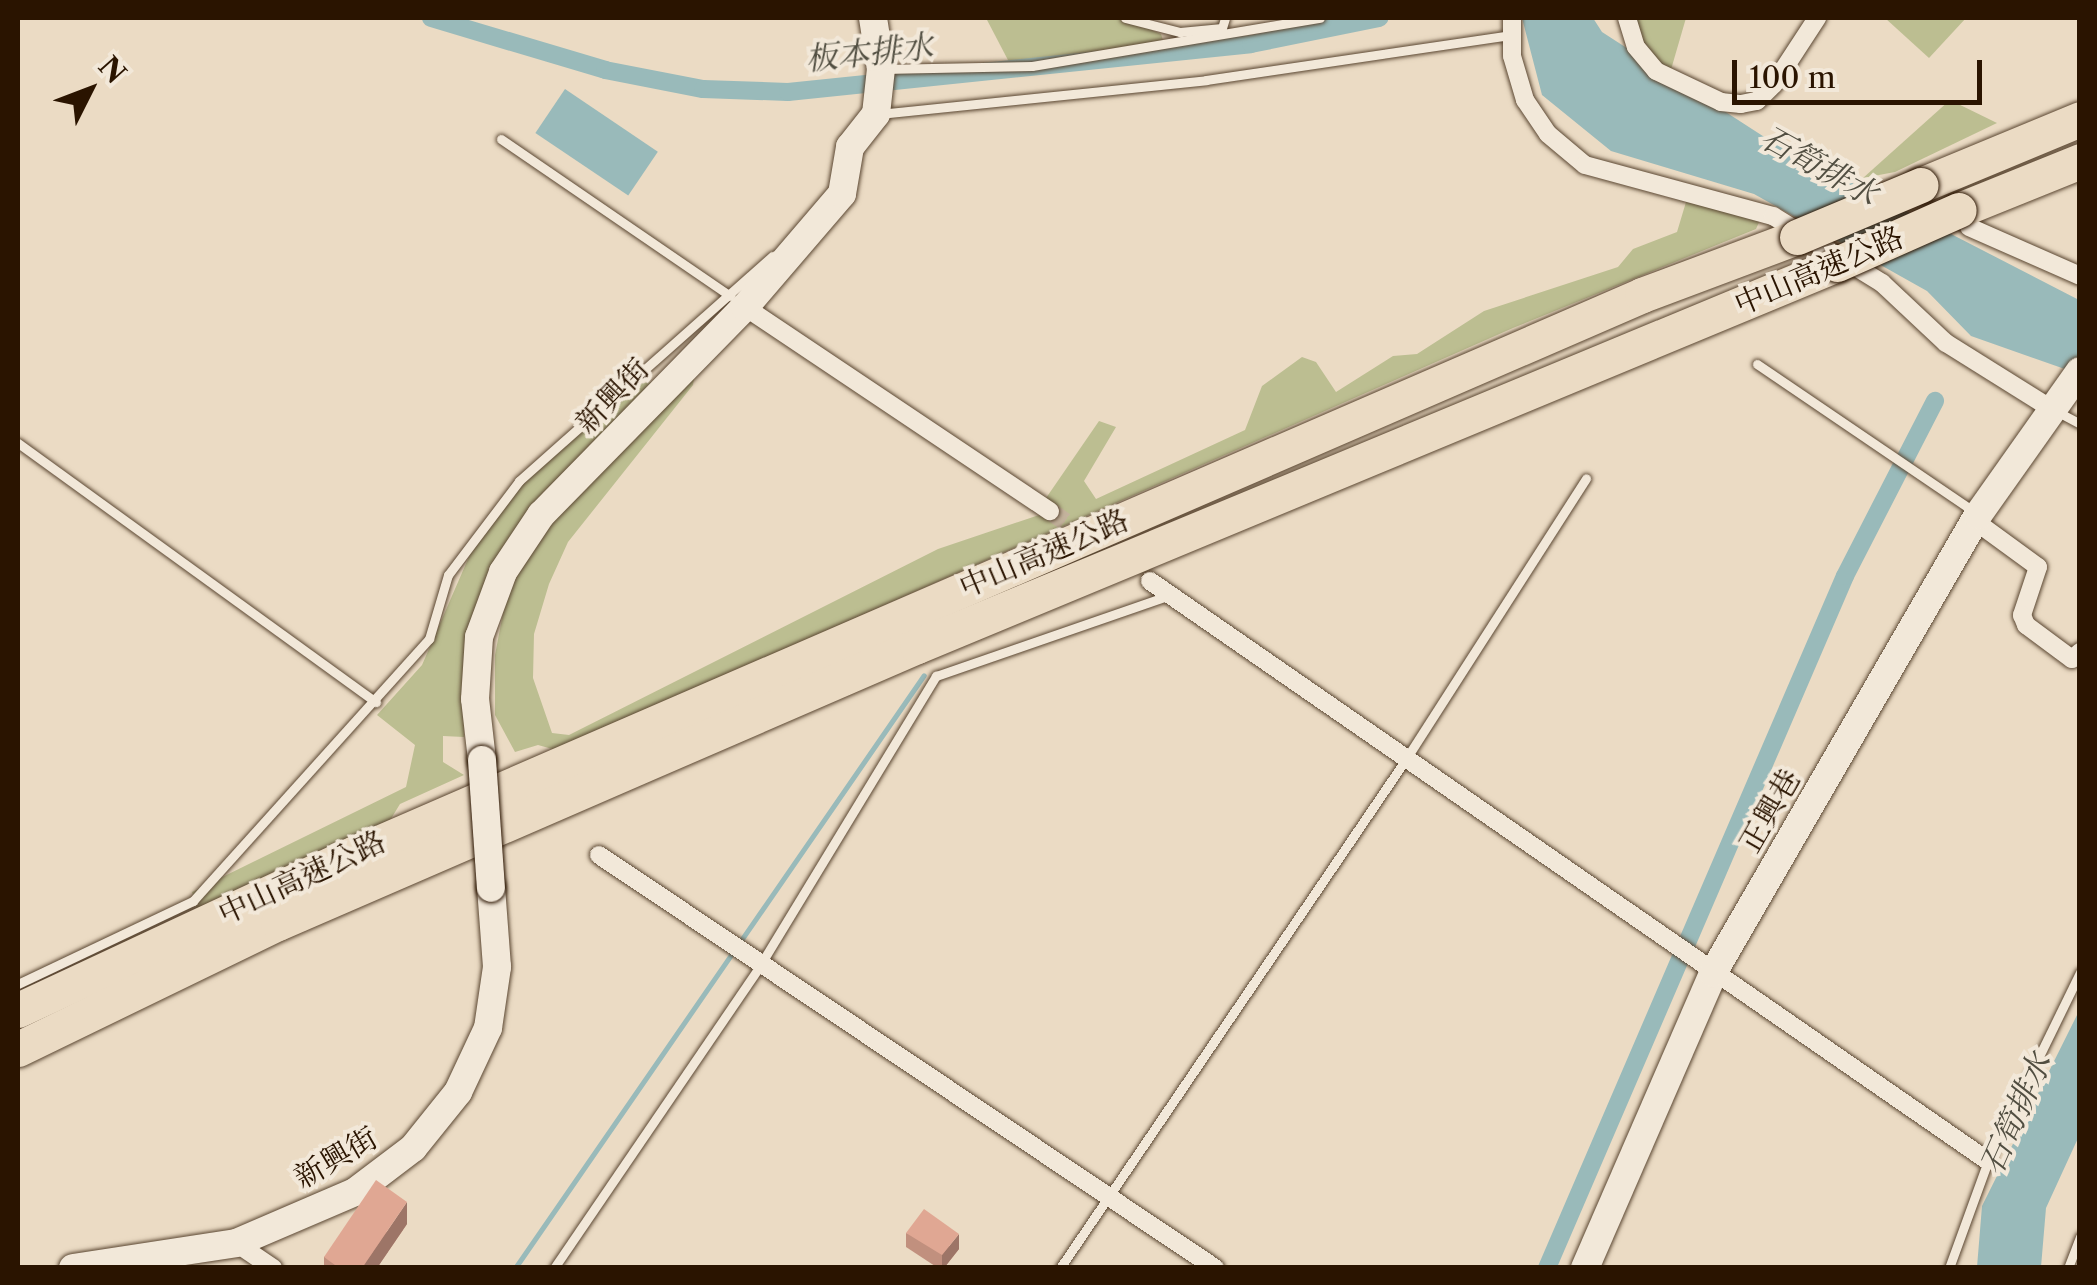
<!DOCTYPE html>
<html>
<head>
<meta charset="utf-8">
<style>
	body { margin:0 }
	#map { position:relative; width:2097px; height:1285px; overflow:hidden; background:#ebdbc4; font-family:"Libre Caslon Text","Noto Serif TC",serif }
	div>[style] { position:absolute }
	.green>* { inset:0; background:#bcbe91 }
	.water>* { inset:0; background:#99baba; transform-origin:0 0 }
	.stream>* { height:5px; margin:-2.5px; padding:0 2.5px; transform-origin:2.5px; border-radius:2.5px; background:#99baba }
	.canal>* { height:18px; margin:-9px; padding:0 9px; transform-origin:9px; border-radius:9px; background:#99baba }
	.street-tunnel>* { height:18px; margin-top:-9px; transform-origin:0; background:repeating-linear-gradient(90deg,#c4b39d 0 18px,transparent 0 27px) }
	.roads { filter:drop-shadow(0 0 2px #5a4631) drop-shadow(0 0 2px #5a4631) }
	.lane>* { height:9px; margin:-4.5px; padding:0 4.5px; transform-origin:4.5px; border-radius:4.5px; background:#f2e8d9 }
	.street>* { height:18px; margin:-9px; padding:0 9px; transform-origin:9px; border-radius:9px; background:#f2e8d9 }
	.secondary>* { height:28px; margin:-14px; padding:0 14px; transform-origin:14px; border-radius:14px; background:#f2e8d9 }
	.highway>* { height:35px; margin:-17.5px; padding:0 17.5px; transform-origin:17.5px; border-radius:17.5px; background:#ebdbc4 }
	.bridges { filter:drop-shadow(0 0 2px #2a1400) drop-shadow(0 0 2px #2a1400) }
	.secondary-bridge>* { height:28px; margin:-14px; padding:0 14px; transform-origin:14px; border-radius:14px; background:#f2e8d9 }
	.highway-bridge>* { height:35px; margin:-17.5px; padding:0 17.5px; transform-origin:17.5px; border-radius:17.5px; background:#ebdbc4 }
	.wall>* { inset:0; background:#c1907e }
	.shaded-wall>* { inset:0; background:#9d7567 }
	.building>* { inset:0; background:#e0a793 }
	span { translate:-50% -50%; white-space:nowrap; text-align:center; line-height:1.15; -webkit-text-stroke:8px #f2e8d9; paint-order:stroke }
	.street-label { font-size:30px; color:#2a1400 }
	.water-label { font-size:32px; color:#514e41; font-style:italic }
	.frame { position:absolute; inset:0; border:20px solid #2a1400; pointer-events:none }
	.north { position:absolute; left:40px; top:40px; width:100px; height:100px; -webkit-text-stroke:8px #f2e8d9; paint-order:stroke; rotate:48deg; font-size:28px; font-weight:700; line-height:40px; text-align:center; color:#2a1400 }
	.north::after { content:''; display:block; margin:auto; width:35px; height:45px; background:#2a1400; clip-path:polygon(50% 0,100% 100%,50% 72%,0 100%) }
	.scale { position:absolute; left:1732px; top:60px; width:250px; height:45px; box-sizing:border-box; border:5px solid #2a1400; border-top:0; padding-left:12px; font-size:30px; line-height:35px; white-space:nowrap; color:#2a1400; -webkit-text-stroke:8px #f2e8d9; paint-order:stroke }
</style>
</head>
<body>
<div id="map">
	<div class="green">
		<i style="clip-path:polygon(986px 18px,1123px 18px,1161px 34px,1166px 50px,1009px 62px)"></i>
		<i style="clip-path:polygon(1633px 18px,1686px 18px,1670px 73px,1644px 48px)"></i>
		<i style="clip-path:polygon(1885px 18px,1966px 18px,1929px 58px)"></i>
		<i style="clip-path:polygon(1950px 100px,1997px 123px,1895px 172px,1863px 178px)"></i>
		<i style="clip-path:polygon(1686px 202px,1760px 220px,1756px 229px,1513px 328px,556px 750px,538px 745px,515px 752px,495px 715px,495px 655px,508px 587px,531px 544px,696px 367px,693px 385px,568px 542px,549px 584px,534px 634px,533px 678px,552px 733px,569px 735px,938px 549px,1048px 512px,1044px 501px,1099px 421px,1116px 427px,1084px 481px,1096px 499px,1245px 430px,1262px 386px,1302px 357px,1316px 362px,1336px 392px,1393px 356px,1417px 354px,1484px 311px,1618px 267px,1633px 249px,1677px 232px)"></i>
		<i style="clip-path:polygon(658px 381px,488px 582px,464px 645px,464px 737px,443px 736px,443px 762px,464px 775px,400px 804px,389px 822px,197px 909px,192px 892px,406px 787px,415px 745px,377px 715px,422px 665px,478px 536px,506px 495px,631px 385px)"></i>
	</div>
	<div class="water">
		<i style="clip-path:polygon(1522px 18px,1593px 18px,1602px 32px,1769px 140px,2079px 300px,2079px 374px,1971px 336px,1927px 291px,1754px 194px,1611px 151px,1542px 95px)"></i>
		<i style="left:565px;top:89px;width:112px;height:53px;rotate:34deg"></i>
		<i style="clip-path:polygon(2079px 1011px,2079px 1136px,2046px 1208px,2041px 1267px,1977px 1267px,1982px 1206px)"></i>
	</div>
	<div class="stream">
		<i style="left:515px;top:1268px;width:720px;rotate:-55.41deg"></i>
	</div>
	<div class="canal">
		<i style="left:431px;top:18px;width:182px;rotate:16.6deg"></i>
		<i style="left:605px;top:70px;width:100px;rotate:11deg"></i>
		<i style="left:703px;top:89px;width:85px;rotate:2deg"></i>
		<i style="left:788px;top:92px;width:465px;rotate:-5.9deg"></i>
		<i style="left:1251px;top:44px;width:131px;rotate:-11.5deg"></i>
		<i style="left:1547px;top:1268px;width:753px;rotate:-66.7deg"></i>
		<i style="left:1845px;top:576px;width:197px;rotate:-62.8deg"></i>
	</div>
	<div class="street-tunnel">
		<i style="left:1050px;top:511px;width:47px;rotate:35.4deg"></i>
	</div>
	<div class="roads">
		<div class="lane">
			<i style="left:1125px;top:18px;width:57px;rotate:14.3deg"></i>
			<i style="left:1180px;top:32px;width:42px;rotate:-5.4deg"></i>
			<i style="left:1222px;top:28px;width:10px;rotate:-73deg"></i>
			<i style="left:883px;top:69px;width:149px;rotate:-1.2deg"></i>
			<i style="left:1032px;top:66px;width:292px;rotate:-9.5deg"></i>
			<i style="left:879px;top:114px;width:329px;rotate:-5.9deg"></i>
			<i style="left:1206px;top:80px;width:309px;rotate:-8.4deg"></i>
			<i style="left:501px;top:139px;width:278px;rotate:34.4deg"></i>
			<i style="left:1757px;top:364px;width:261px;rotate:34.2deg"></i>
			<i style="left:2056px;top:411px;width:27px;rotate:28deg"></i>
			<i style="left:18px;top:443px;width:442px;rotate:35.9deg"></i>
			<i style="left:18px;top:984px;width:194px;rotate:-25.4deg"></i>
			<i style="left:193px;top:901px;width:353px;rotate:-48deg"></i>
			<i style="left:429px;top:639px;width:67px;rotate:-73.5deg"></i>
			<i style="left:448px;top:575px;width:118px;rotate:-52.9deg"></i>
			<i style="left:519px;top:481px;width:339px;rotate:-41.6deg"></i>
			<i style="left:554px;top:1268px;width:364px;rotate:-55.7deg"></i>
			<i style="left:759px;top:967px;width:341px;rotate:-58.7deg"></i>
			<i style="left:936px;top:676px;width:244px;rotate:-19.1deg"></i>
			<i style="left:1060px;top:1268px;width:612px;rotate:-55.79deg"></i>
			<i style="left:1404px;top:762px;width:337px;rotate:-57.3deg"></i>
			<i style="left:1949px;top:1268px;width:114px;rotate:-70deg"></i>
			<i style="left:1988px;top:1161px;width:210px;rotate:-64deg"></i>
			<i style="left:2068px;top:1268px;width:34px;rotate:-69deg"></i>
		</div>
		<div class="street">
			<i style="left:1512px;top:18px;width:38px;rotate:90deg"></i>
			<i style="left:1512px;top:56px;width:46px;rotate:73.5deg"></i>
			<i style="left:1525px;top:100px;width:41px;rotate:55.9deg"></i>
			<i style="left:1548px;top:134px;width:48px;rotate:40deg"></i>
			<i style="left:1585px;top:165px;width:195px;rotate:15.2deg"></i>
			<i style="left:1773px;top:216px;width:128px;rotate:31.6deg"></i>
			<i style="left:1882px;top:283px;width:88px;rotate:43.2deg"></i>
			<i style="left:1946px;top:343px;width:128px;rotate:32deg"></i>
			<i style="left:1627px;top:18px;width:30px;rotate:73deg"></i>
			<i style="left:1636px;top:47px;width:31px;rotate:50deg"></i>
			<i style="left:1656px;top:71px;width:72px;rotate:25.5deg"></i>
			<i style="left:1721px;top:102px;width:20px;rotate:6deg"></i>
			<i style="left:1741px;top:104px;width:16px;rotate:-11deg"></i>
			<i style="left:1757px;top:101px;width:24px;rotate:-45deg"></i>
			<i style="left:1774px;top:84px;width:79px;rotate:-56.9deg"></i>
			<i style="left:1969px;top:227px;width:121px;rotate:23.8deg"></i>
			<i style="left:745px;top:307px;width:367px;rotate:33.8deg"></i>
			<i style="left:1975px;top:521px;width:78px;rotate:36.1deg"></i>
			<i style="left:2038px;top:567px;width:51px;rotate:108.4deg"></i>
			<i style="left:2022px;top:615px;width:11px;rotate:68deg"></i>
			<i style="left:2026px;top:625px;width:57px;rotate:36.5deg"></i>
			<i style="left:2072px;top:659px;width:11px;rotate:-41deg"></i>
			<i style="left:1150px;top:581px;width:1019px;rotate:34.69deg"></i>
			<i style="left:599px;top:855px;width:742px;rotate:33.84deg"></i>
			<i style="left:236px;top:1243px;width:45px;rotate:34deg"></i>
		</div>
		<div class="secondary">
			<i style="left:482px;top:760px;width:61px;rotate:-96.5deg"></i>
			<i style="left:475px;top:699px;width:62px;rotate:-86.3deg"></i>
			<i style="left:479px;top:637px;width:69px;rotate:-69.7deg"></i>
			<i style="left:503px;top:572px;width:69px;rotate:-56.3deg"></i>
			<i style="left:541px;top:515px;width:291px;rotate:-45.6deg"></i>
			<i style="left:745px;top:307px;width:149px;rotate:-49.4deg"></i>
			<i style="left:842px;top:194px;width:48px;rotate:-80.3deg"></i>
			<i style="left:850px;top:147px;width:42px;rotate:-51.8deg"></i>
			<i style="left:876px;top:114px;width:45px;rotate:-83.7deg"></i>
			<i style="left:881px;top:69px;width:52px;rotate:-98.9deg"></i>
			<i style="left:73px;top:1268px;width:165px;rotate:-8.7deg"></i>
			<i style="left:236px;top:1243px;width:129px;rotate:-23.2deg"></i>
			<i style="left:355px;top:1192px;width:73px;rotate:-37.2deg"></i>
			<i style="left:413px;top:1148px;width:72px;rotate:-51.2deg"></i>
			<i style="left:458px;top:1092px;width:71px;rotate:-64.9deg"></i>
			<i style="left:488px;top:1028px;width:62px;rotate:-81.6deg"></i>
			<i style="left:497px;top:967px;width:79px;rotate:-94.3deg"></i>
			<i style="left:1585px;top:1268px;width:322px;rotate:-66.5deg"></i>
			<i style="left:1713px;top:973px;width:529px;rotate:-59.95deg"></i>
			<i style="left:1978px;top:515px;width:176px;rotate:-54.7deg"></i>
		</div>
		<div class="highway">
			<i style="left:1921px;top:185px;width:172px;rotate:-22.5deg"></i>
			<i style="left:1959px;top:210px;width:131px;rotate:-22deg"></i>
			<i style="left:18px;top:1010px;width:370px;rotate:-25deg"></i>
			<i style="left:353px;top:854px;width:1405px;rotate:-23.44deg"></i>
			<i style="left:1642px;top:295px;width:165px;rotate:-20.5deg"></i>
			<i style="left:18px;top:1049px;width:289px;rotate:-25.9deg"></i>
			<i style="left:278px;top:923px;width:696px;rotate:-23.44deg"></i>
			<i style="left:917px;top:646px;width:996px;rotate:-22.55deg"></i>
		</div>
	</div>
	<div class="bridges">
		<div class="secondary-bridge">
			<i style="left:482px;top:760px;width:128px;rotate:86deg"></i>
		</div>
		<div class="highway-bridge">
			<i style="left:1797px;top:237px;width:134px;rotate:-22.8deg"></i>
			<i style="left:1837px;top:264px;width:133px;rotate:-23.9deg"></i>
		</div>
	</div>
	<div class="wall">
		<i style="clip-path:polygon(407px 1224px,377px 1268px,324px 1268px,324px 1257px)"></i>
		<i style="clip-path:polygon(906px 1233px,959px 1249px,944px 1268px,938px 1268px,906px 1247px)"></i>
	</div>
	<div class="shaded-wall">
		<i style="clip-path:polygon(407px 1202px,407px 1224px,377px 1268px,362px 1268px)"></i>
		<i style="clip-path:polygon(959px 1234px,959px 1249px,944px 1268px,942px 1268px,942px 1255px)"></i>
	</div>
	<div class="building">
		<i style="clip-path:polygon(376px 1180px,407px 1202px,362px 1268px,339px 1268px,324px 1257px)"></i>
		<i style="clip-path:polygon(924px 1209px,959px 1234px,942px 1255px,906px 1233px)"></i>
	</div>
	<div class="street-label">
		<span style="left:1819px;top:271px;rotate:-23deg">中山高速公路</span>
		<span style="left:613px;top:396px;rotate:-46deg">新興街</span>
		<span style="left:1044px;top:554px;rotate:-23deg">中山高速公路</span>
		<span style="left:1770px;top:811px;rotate:-60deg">正興巷</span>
		<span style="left:302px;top:878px;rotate:-25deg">中山高速公路</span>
		<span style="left:336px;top:1158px;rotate:-30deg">新興街</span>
	</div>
	<div class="water-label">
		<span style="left:869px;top:53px;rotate:-6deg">板本排水</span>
		<span style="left:1819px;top:166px;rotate:29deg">石筍排水</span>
		<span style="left:2016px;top:1114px;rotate:-66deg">石筍排水</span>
	</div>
	<div class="frame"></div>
	<div class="north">N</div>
	<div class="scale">100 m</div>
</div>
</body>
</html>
